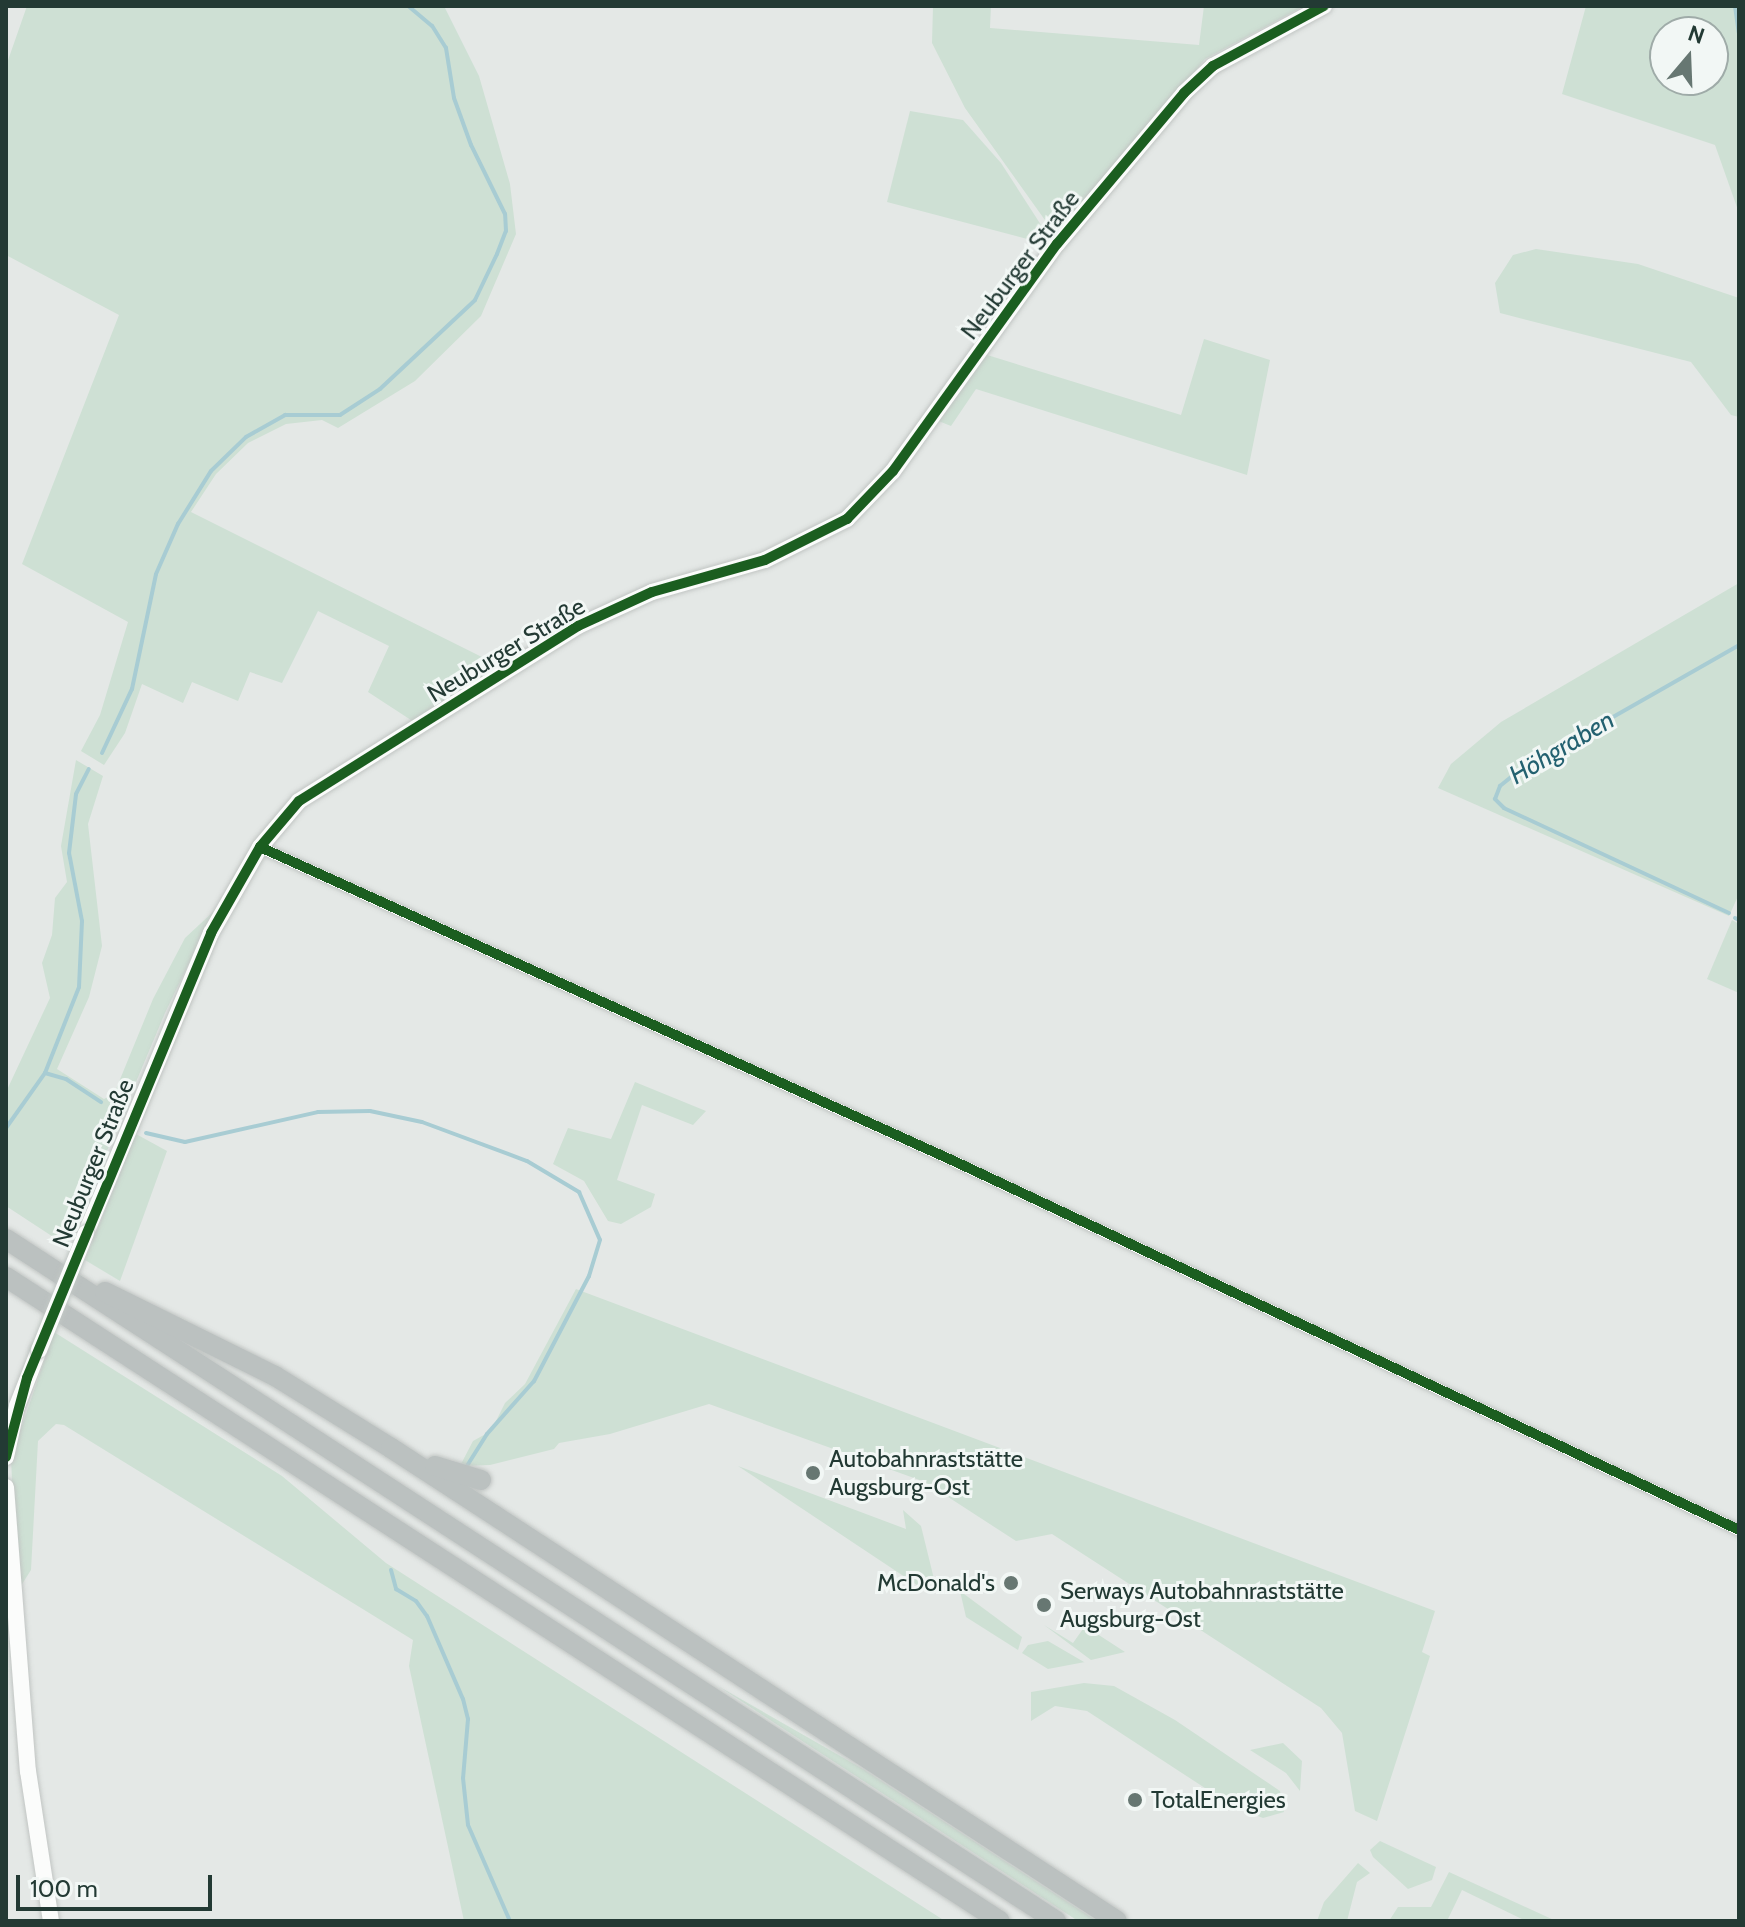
<!DOCTYPE html>
<html>
<head>
<meta charset="utf-8">
<style>
	body { margin:0 }
	#map { position:relative; width:1745px; height:1927px; overflow:hidden; background:#e4e8e6; font-family:Cabin,sans-serif }
	div>[style] { position:absolute }
	.green>* { inset:0; background:#cee0d4 }
	.stream>* { height:4px; margin:-2px; padding:0 2px; transform-origin:2px; border-radius:2px; background:#a8ccd3 }
	.roads { filter:drop-shadow(0 0 2px #c1c5c3) drop-shadow(0 0 2px #c1c5c3) }
	.street>* { height:11px; margin:-5.5px; padding:0 5.5px; transform-origin:5.5px; border-radius:5.5px; background:#fbfcfb }
	.secondary>* { height:16px; margin:-8px; padding:0 8px; transform-origin:8px; border-radius:8px; background:#fbfcfb }
	.highway>* { height:20px; margin:-10px; padding:0 10px; transform-origin:10px; border-radius:10px; background:#bbc1c0 }
	.bridges { filter:drop-shadow(0 0 2px #c0c6c3) drop-shadow(0 0 2px #c0c6c3) }
	.secondary-bridge>* { height:16px; margin:-8px; padding:0 8px; transform-origin:8px; border-radius:8px; background:#fbfcfb }
	.cycleway>* { height:10px; margin:-5px; padding:0 5px; transform-origin:5px; border-radius:5px; background:#1b5e20 }
	.dots>* { width:22px; height:22px; translate:-50% -50%; box-sizing:border-box; border:4px solid #f2f7f5; border-radius:50% }
	span { translate:-50% -50%; white-space:nowrap; text-align:center; line-height:1.15; -webkit-text-stroke:6px #f2f7f5; paint-order:stroke }
	.street-label { font-size:24px; color:#233a34 }
	.poi-label { font-size:24px; color:#233a34 }
	.left { translate:0 -50%; text-align:left }
	.right { translate:-100% -50%; text-align:right }
	.water-label { font-size:26px; color:#236170; font-style:italic }
	.frame { position:absolute; inset:0; border:8px solid #233a34; pointer-events:none }
	.north { position:absolute; left:1649px; top:16px; width:80px; height:80px; box-sizing:border-box; background:#f2f7f5; border:2px solid #9faba8; border-radius:50%; rotate:19deg; font-size:22px; font-weight:700; line-height:32px; text-align:center; color:#233a34 }
	.north::after { content:''; display:block; margin:auto; width:28px; height:36px; background:#677772; clip-path:polygon(50% 0,100% 100%,50% 72%,0 100%) }
	.scale { position:absolute; left:16px; top:1875px; width:196px; height:36px; box-sizing:border-box; border:4px solid #233a34; border-top:0; padding-left:10px; font-size:24px; line-height:28px; white-space:nowrap; color:#233a34; -webkit-text-stroke:6px #f2f7f5; paint-order:stroke }
</style>
</head>
<body>
<div id="map">
	<div class="green">
		<i style="clip-path:polygon(27px 6px,445px 8px,479px 76px,510px 184px,516px 234px,481px 316px,415px 381px,338px 428px,322px 420px,286px 424px,248px 443px,216px 474px,191px 512px,504px 668px,414px 722px,368px 692px,389px 646px,318px 611px,282px 683px,250px 672px,238px 701px,192px 682px,183px 703px,142px 684px,125px 733px,104px 765px,81px 751px,100px 715px,128px 622px,22px 564px,119px 315px,6px 255px,6px 66px)"></i>
		<i style="clip-path:polygon(933px 6px,991px 6px,990px 28px,1199px 45px,1204px 6px,1304px 6px,1205px 59px,1057px 237px,965px 108px,932px 43px)"></i>
		<i style="clip-path:polygon(evenodd,1586px 6px,1739px 6px,1739px 213px,1715px 145px,1562px 94px,1586px 6px,1665px 32px,1713px 32px,1713px 80px,1665px 80px,1665px 32px)"></i>
		<i style="clip-path:polygon(910px 111px,963px 120px,1001px 163px,1052px 242px,1050px 245px,887px 202px)"></i>
		<i style="clip-path:polygon(1536px 249px,1638px 264px,1739px 298px,1739px 417px,1731px 415px,1691px 362px,1500px 313px,1495px 283px,1513px 255px)"></i>
		<i style="clip-path:polygon(1204px 339px,1270px 360px,1247px 475px,976px 389px,951px 426px,936px 420px,984px 354px,1181px 415px)"></i>
		<i style="clip-path:polygon(1739px 583px,1739px 894px,1729px 916px,1438px 788px,1451px 764px,1501px 722px)"></i>
		<i style="clip-path:polygon(76px 760px,103px 776px,88px 824px,102px 946px,89px 997px,57px 1069px,104px 1099px,114px 1094px,153px 999px,185px 938px,214px 911px,165px 1013px,67px 1246px,6px 1206px,6px 1092px,50px 998px,42px 963px,52px 935px,55px 898px,67px 882px,61px 846px)"></i>
		<i style="clip-path:polygon(1732px 920px,1739px 924px,1739px 993px,1707px 979px)"></i>
		<i style="clip-path:polygon(635px 1082px,706px 1111px,693px 1125px,642px 1105px,617px 1180px,655px 1194px,651px 1207px,621px 1224px,608px 1221px,584px 1181px,553px 1164px,568px 1128px,611px 1139px)"></i>
		<i style="clip-path:polygon(136px 1134px,167px 1151px,120px 1281px,85px 1260px)"></i>
		<i style="clip-path:polygon(576px 1289px,1435px 1611px,1422px 1652px,1430px 1656px,1377px 1821px,1355px 1811px,1342px 1733px,1321px 1708px,1052px 1534px,1016px 1541px,925px 1482px,709px 1404px,610px 1434px,559px 1443px,554px 1449px,490px 1465px,460px 1466px,473px 1441px,491px 1431px,505px 1403px,525px 1384px)"></i>
		<i style="clip-path:polygon(54px 1332px,282px 1476px,386px 1563px,945px 1921px,464px 1921px,409px 1666px,413px 1640px,64px 1425px,56px 1424px,38px 1441px,31px 1570px,17px 1592px,11px 1458px)"></i>
		<i style="clip-path:polygon(738px 1466px,906px 1529px,903px 1510px,921px 1526px,934px 1579px,917px 1585px)"></i>
		<i style="clip-path:polygon(960px 1591px,1022px 1637px,1018px 1650px,966px 1617px)"></i>
		<i style="clip-path:polygon(1044px 1625px,1073px 1643px,1085px 1626px,1125px 1652px,1091px 1660px)"></i>
		<i style="clip-path:polygon(1048px 1641px,1084px 1662px,1085px 1662px,1048px 1669px,1022px 1653px,1028px 1645px)"></i>
		<i style="clip-path:polygon(1084px 1683px,1114px 1686px,1175px 1720px,1280px 1791px,1284px 1812px,1263px 1818px,1234px 1807px,1087px 1711px,1055px 1706px,1031px 1721px,1031px 1692px)"></i>
		<i style="clip-path:polygon(718px 1686px,863px 1769px,1097px 1921px,1078px 1921px)"></i>
		<i style="clip-path:polygon(1283px 1743px,1302px 1761px,1300px 1791px,1286px 1773px,1250px 1750px)"></i>
		<i style="clip-path:polygon(1380px 1841px,1436px 1867px,1432px 1880px,1408px 1889px,1373px 1857px,1370px 1850px)"></i>
		<i style="clip-path:polygon(1358px 1863px,1370px 1873px,1357px 1882px,1347px 1921px,1317px 1921px,1324px 1902px)"></i>
		<i style="clip-path:polygon(1449px 1872px,1556px 1921px,1526px 1921px,1462px 1890px,1447px 1921px,1389px 1921px,1398px 1907px,1431px 1907px)"></i>
	</div>
	<div class="stream">
		<i style="left:1735px;top:6px;width:27px;rotate:82deg"></i>
		<i style="left:102px;top:753px;width:71px;rotate:-64.9deg"></i>
		<i style="left:132px;top:689px;width:117px;rotate:-78.2deg"></i>
		<i style="left:156px;top:574px;width:55px;rotate:-66.3deg"></i>
		<i style="left:178px;top:524px;width:62px;rotate:-58.1deg"></i>
		<i style="left:211px;top:471px;width:49px;rotate:-44.2deg"></i>
		<i style="left:246px;top:437px;width:45px;rotate:-29.4deg"></i>
		<i style="left:285px;top:415px;width:55px"></i>
		<i style="left:340px;top:415px;width:48px;rotate:-33deg"></i>
		<i style="left:380px;top:389px;width:130px;rotate:-43.1deg"></i>
		<i style="left:475px;top:300px;width:51px;rotate:-64.4deg"></i>
		<i style="left:497px;top:254px;width:25px;rotate:-69deg"></i>
		<i style="left:506px;top:231px;width:17px;rotate:-93deg"></i>
		<i style="left:505px;top:214px;width:77px;rotate:-116.2deg"></i>
		<i style="left:471px;top:145px;width:50px;rotate:-109.9deg"></i>
		<i style="left:454px;top:98px;width:51px;rotate:-99.1deg"></i>
		<i style="left:446px;top:48px;width:26px;rotate:-122deg"></i>
		<i style="left:432px;top:26px;width:31px;rotate:-140deg"></i>
		<i style="left:1729px;top:913px;width:248px;rotate:-155deg"></i>
		<i style="left:1504px;top:808px;width:13px;rotate:-135deg"></i>
		<i style="left:1495px;top:799px;width:14px;rotate:-69deg"></i>
		<i style="left:1500px;top:786px;width:26px;rotate:-39deg"></i>
		<i style="left:1520px;top:770px;width:252px;rotate:-29.7deg"></i>
		<i style="left:1735px;top:918px;width:4px;rotate:27deg"></i>
		<i style="left:45px;top:1073px;width:22px;rotate:16deg"></i>
		<i style="left:66px;top:1079px;width:42px;rotate:33.3deg"></i>
		<i style="left:6px;top:1128px;width:67px;rotate:-54.7deg"></i>
		<i style="left:45px;top:1073px;width:92px;rotate:-68.4deg"></i>
		<i style="left:79px;top:987px;width:66px;rotate:-87.4deg"></i>
		<i style="left:82px;top:921px;width:69px;rotate:-100.8deg"></i>
		<i style="left:69px;top:853px;width:59px;rotate:-83.2deg"></i>
		<i style="left:76px;top:794px;width:28px;rotate:-63deg"></i>
		<i style="left:146px;top:1133px;width:40px;rotate:13deg"></i>
		<i style="left:185px;top:1142px;width:136px;rotate:-12.7deg"></i>
		<i style="left:318px;top:1112px;width:52px;rotate:-1.1deg"></i>
		<i style="left:370px;top:1111px;width:53px;rotate:11.9deg"></i>
		<i style="left:422px;top:1122px;width:112px;rotate:20.4deg"></i>
		<i style="left:527px;top:1161px;width:61px;rotate:30.8deg"></i>
		<i style="left:579px;top:1192px;width:52px;rotate:66.4deg"></i>
		<i style="left:600px;top:1240px;width:38px;rotate:107deg"></i>
		<i style="left:589px;top:1276px;width:119px;rotate:117.6deg"></i>
		<i style="left:534px;top:1381px;width:71px;rotate:131.6deg"></i>
		<i style="left:487px;top:1434px;width:41px;rotate:122.2deg"></i>
		<i style="left:391px;top:1570px;width:20px;rotate:75deg"></i>
		<i style="left:396px;top:1589px;width:23px;rotate:31deg"></i>
		<i style="left:416px;top:1601px;width:19px;rotate:54deg"></i>
		<i style="left:427px;top:1616px;width:90px;rotate:66.6deg"></i>
		<i style="left:463px;top:1699px;width:21px;rotate:76deg"></i>
		<i style="left:468px;top:1719px;width:59px;rotate:94.8deg"></i>
		<i style="left:463px;top:1778px;width:47px;rotate:83.9deg"></i>
		<i style="left:468px;top:1825px;width:105px;rotate:66.4deg"></i>
	</div>
	<div class="roads">
		<div class="street">
			<i style="left:260px;top:847px;width:764px;rotate:24.35deg"></i>
			<i style="left:956px;top:1162px;width:865px;rotate:25.17deg"></i>
		</div>
		<div class="secondary">
			<i style="left:86px;top:1233px;width:325px;rotate:-67.4deg"></i>
			<i style="left:211px;top:933px;width:99px;rotate:-60.3deg"></i>
			<i style="left:260px;top:847px;width:60px;rotate:-49.7deg"></i>
			<i style="left:299px;top:801px;width:329px;rotate:-32.1deg"></i>
			<i style="left:578px;top:626px;width:81px;rotate:-24.7deg"></i>
			<i style="left:652px;top:592px;width:117px;rotate:-15.8deg"></i>
			<i style="left:765px;top:560px;width:92px;rotate:-26.6deg"></i>
			<i style="left:847px;top:519px;width:66px;rotate:-46.2deg"></i>
			<i style="left:893px;top:471px;width:280px;rotate:-54.2deg"></i>
			<i style="left:1057px;top:244px;width:197px;rotate:-49.9deg"></i>
			<i style="left:1184px;top:93px;width:40px;rotate:-43deg"></i>
			<i style="left:1213px;top:66px;width:126px;rotate:-28.4deg"></i>
			<i style="left:6px;top:1457px;width:52px;rotate:-77.8deg"></i>
			<i style="left:17px;top:1406px;width:60px;rotate:-68.6deg"></i>
			<i style="left:6px;top:1487px;width:285px;rotate:85.6deg"></i>
			<i style="left:28px;top:1771px;width:152px;rotate:81.3deg"></i>
		</div>
		<div class="highway">
			<i style="left:6px;top:1239px;width:1252px;rotate:33deg"></i>
			<i style="left:6px;top:1277px;width:1184px;rotate:32.94deg"></i>
			<i style="left:105px;top:1292px;width:190px;rotate:26.3deg"></i>
			<i style="left:275px;top:1376px;width:137px;rotate:31.8deg"></i>
			<i style="left:391px;top:1448px;width:866px;rotate:33.08deg"></i>
			<i style="left:435px;top:1466px;width:48px;rotate:16.9deg"></i>
		</div>
	</div>
	<div class="bridges">
		<div class="secondary-bridge">
			<i style="left:39px;top:1350px;width:126px;rotate:-68.1deg"></i>
		</div>
	</div>
	<div class="cycleway">
		<i style="left:260px;top:847px;width:764px;rotate:24.35deg"></i>
		<i style="left:956px;top:1162px;width:865px;rotate:25.17deg"></i>
		<i style="left:6px;top:1457px;width:82px;rotate:-75.1deg"></i>
		<i style="left:27px;top:1378px;width:482px;rotate:-67.5deg"></i>
		<i style="left:211px;top:933px;width:99px;rotate:-60.3deg"></i>
		<i style="left:260px;top:847px;width:60px;rotate:-49.7deg"></i>
		<i style="left:299px;top:801px;width:329px;rotate:-32.1deg"></i>
		<i style="left:578px;top:626px;width:81px;rotate:-24.7deg"></i>
		<i style="left:652px;top:592px;width:117px;rotate:-15.8deg"></i>
		<i style="left:765px;top:560px;width:92px;rotate:-26.6deg"></i>
		<i style="left:847px;top:519px;width:66px;rotate:-46.2deg"></i>
		<i style="left:893px;top:471px;width:280px;rotate:-54.2deg"></i>
		<i style="left:1057px;top:244px;width:197px;rotate:-49.9deg"></i>
		<i style="left:1184px;top:93px;width:40px;rotate:-43deg"></i>
		<i style="left:1213px;top:66px;width:126px;rotate:-28.4deg"></i>
	</div>
	<div class="dots">
		<i style="left:813px;top:1473px;background:#677772"></i>
		<i style="left:1011px;top:1583px;background:#677772"></i>
		<i style="left:1044px;top:1605px;background:#677772"></i>
		<i style="left:1135px;top:1800px;background:#677772"></i>
	</div>
	<div class="street-label">
		<span style="left:1020px;top:265px;rotate:-53deg">Neuburger Straße</span>
		<span style="left:506px;top:650px;rotate:-31deg">Neuburger Straße</span>
		<span style="left:93px;top:1163px;rotate:-68deg">Neuburger Straße</span>
	</div>
	<div class="poi-label">
		<span class="left" style="left:829px;top:1473px">Autobahnraststätte<br>Augsburg-Ost</span>
		<span class="right" style="left:995px;top:1583px">McDonald's</span>
		<span class="left" style="left:1060px;top:1605px">Serways Autobahnraststätte<br>Augsburg-Ost</span>
		<span class="left" style="left:1151px;top:1800px">TotalEnergies</span>
	</div>
	<div class="water-label">
		<span style="left:1562px;top:748px;rotate:-31deg">Höhgraben</span>
	</div>
	<div class="frame"></div>
	<div class="north">N</div>
	<div class="scale">100 m</div>
</div>
</body>
</html>
